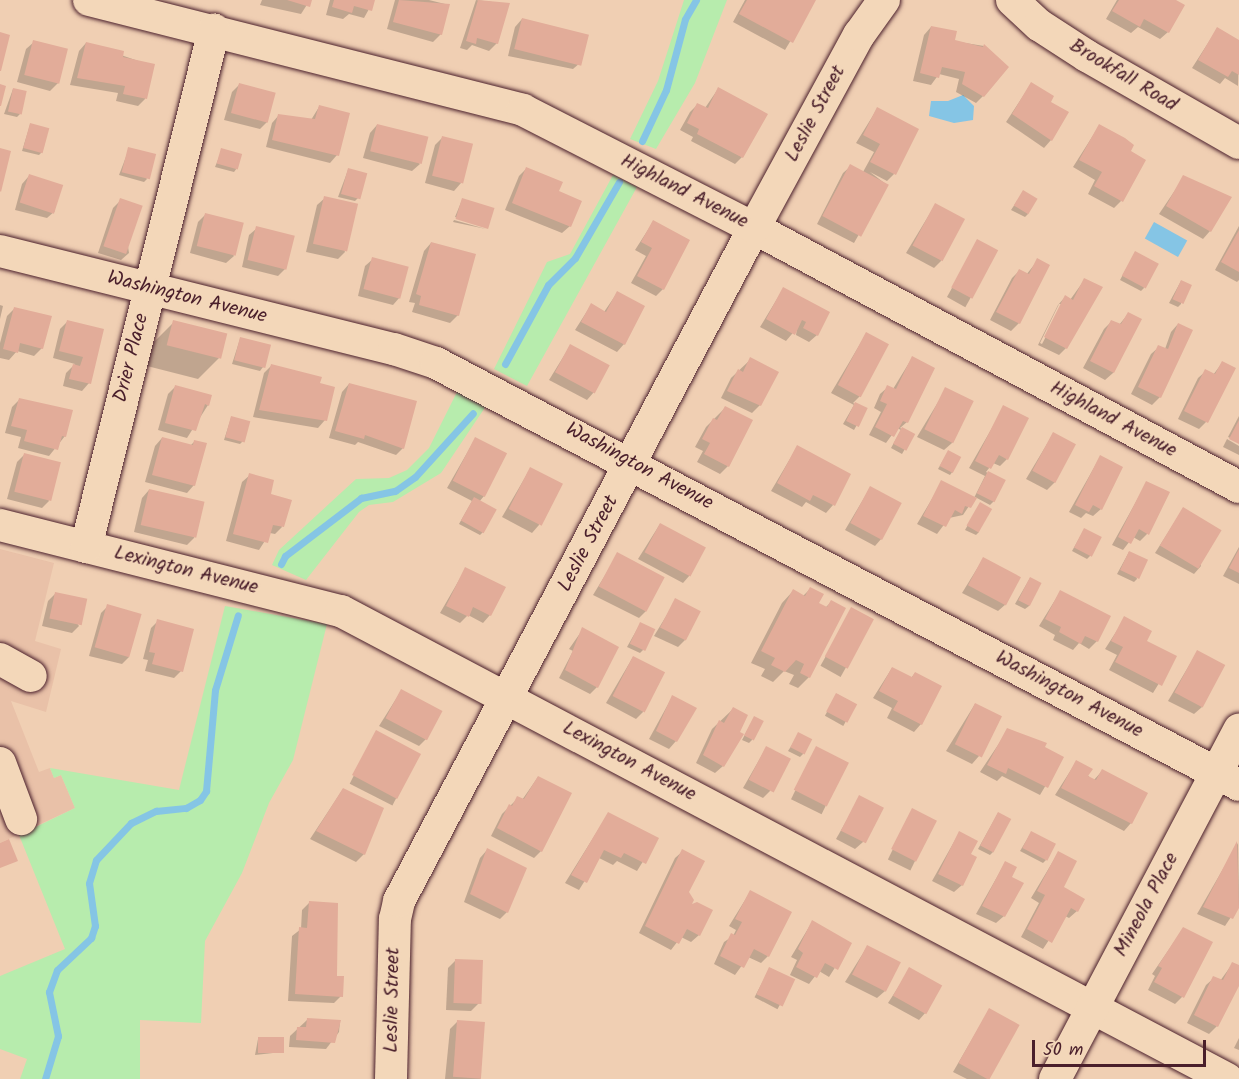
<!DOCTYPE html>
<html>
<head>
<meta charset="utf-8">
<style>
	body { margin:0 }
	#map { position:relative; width:1239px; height:1079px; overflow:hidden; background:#f0cfb3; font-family:Kalam,sans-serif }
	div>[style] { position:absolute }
	.built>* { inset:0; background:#e9c1a8 }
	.green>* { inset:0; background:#b7ecad }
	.water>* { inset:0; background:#85c5e5; transform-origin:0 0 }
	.shadow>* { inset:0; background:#0003; transform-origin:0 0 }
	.stream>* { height:7px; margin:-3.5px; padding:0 3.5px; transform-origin:3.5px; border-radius:3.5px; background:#85c5e5 }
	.building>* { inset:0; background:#e2ac99; transform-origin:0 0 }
	.roads { filter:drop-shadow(0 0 2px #4a1f2b) drop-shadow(0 0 2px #4a1f2b) }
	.minor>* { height:32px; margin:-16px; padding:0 16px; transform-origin:16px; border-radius:16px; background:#f3d7b9 }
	span { translate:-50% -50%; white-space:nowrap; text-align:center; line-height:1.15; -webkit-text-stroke:4.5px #f3d7b9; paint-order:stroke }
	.street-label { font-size:20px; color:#4a1f2b }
	.scale { position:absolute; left:1032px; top:1040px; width:174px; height:27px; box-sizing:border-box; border:3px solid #4a1f2b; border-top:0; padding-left:8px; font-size:18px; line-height:21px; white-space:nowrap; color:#4a1f2b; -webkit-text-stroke:4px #f3d7b9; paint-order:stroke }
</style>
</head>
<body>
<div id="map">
	<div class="built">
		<i style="clip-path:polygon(0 549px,54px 563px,35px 641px,61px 649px,46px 712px,11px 701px,39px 772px,50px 768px,54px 778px,61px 775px,75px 808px,0 843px)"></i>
	</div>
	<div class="green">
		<i style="clip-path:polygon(684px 0,727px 0,695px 83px,656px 149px,630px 139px,658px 81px)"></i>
		<i style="clip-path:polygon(613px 175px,637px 187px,527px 386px,494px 369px,547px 262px,570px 254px)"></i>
		<i style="clip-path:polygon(458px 390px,486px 406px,441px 473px,393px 502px,369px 505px,359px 512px,306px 580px,272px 565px,279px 550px,356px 479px,389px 478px,407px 470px,429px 448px)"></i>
		<i style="clip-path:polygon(225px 606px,327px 624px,293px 760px,269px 803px,242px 873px,205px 941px,201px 1023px,140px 1020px,140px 1079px,20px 1079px,27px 1059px,0 1049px,0 976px,65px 949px,19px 835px,75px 808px,61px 775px,54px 778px,50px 768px,179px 790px)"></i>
	</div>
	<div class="water">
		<i style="clip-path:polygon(963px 95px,974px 106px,973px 120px,954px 123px,929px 116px,931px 101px,948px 101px)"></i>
		<i style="left:1154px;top:222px;width:38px;height:19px;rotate:29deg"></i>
	</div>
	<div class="shadow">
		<i style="clip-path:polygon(262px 0,310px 0,301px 14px,260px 5px)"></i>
		<i style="clip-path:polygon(330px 0,374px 0,364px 18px,349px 14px,343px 19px,326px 15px)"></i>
		<i style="clip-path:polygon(395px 0,429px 0,449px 5px,441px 34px,433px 42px,387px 29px)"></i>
		<i style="clip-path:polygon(476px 0,508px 4px,497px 43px,489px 51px,472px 45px,467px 50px,460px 48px)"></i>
		<i style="clip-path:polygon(745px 0,815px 0,785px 50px,733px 22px)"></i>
		<i style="clip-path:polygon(1117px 0,1173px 0,1168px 32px,1160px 39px,1138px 27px,1131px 33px,1106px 19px)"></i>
		<i style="clip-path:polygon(522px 19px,581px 62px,573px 69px,508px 56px,515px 27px)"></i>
		<i style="clip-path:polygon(931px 27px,953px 41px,984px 46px,983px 96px,976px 103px,956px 92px,959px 79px,939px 74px,931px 85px,913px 81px,924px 35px)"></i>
		<i style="clip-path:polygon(1217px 29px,1239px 41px,1238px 86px,1225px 78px,1220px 84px,1192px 68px)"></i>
		<i style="clip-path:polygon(34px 42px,58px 83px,50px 91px,17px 82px,26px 49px)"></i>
		<i style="clip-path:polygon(86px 43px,153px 66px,145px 99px,138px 106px,116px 101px,118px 93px,70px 85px,79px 51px)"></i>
		<i style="clip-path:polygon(1031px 84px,1049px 102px,1051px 140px,1044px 148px,1006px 122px)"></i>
		<i style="clip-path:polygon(239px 85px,267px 122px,260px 129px,224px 120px,232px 92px)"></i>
		<i style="clip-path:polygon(13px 89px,20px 114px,17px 117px,4px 114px)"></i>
		<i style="clip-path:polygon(718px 89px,742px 157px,735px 164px,691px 141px,693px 137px,680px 130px,690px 112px,697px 105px,705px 108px)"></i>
		<i style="clip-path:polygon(319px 107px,337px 155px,330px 163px,266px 147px,272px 123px,279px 115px,311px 120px)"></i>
		<i style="clip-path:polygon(877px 109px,894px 174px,887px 181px,870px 172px,887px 185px,854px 243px,817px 224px,843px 173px,851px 166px,863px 172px,874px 152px,856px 143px)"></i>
		<i style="clip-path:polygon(30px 125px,42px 152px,39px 155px,22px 151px)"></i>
		<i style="clip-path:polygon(377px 125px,420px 164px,412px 171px,363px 158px,370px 133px)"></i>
		<i style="clip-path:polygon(1099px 126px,1121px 201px,1114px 208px,1088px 194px,1095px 180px,1073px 167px)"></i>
		<i style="clip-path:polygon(443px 137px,461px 183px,454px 191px,425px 183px,435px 145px)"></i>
		<i style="clip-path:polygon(129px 149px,147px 179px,144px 182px,119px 175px)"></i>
		<i style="clip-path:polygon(222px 150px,237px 168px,234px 172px,215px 167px)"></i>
		<i style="clip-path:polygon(527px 168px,557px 192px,570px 226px,562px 233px,505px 210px,519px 176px)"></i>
		<i style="clip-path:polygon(348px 170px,358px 198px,355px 201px,338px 197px)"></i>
		<i style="clip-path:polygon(29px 176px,55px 211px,47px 218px,15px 210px,22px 184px)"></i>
		<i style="clip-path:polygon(1184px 177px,1210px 231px,1203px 239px,1159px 214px)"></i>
		<i style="clip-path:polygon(1023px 192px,1028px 214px,1025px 217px,1011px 210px)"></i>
		<i style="clip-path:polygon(325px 198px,345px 252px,338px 259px,306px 252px,317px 205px)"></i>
		<i style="clip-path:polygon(121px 200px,129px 253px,121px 260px,98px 253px,113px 208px)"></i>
		<i style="clip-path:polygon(462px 200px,487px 227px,455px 217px)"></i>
		<i style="clip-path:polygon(935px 205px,941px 261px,934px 268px,906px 253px)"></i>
		<i style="clip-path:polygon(205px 215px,234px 256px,226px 263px,190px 253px,198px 222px)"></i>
		<i style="clip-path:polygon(454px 220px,486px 229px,453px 222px)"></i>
		<i style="clip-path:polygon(653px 222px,663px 289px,656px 296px,631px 283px,646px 256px,635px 250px)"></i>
		<i style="clip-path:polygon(1239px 226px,1239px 280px,1237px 282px,1215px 270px)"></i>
		<i style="clip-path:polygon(257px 228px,285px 269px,278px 276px,242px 267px,249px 235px)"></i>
		<i style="left:978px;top:241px;width:21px;height:64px;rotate:29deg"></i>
		<i style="clip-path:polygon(431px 243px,458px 315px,450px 323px,412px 312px,415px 303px,409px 302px,424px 251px)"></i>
		<i style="clip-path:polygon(1135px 253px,1144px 288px,1141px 291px,1120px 280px)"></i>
		<i style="clip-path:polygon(373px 259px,400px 297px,393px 305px,358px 296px,365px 266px)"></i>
		<i style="clip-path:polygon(1038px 260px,1019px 323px,1011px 331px,990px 320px,1012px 278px,1019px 271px,1026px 275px)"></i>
		<i style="clip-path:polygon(evenodd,1085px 279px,1066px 348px,1059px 355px,1038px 345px,1058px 305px,1065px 297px,1070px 300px,1085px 279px,1059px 304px,1063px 304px,1042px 344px,1040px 343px,1059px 304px)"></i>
		<i style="clip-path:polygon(1181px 281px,1181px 304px,1178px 307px,1169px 303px)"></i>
		<i style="clip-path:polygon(783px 289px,817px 335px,809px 342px,796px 335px,797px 328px,786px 341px,760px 327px)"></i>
		<i style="clip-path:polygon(617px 293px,624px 344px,617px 352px,575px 330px,591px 305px,604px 312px)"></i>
		<i style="clip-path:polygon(0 305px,3px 306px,0 319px)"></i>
		<i style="clip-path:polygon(15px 308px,42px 348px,34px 356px,17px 351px,9px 360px,0 358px,0 343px,7px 316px)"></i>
		<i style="clip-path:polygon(1128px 314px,1140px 320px,1113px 373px,1105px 380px,1083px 368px,1104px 329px,1112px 321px,1119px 325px)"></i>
		<i style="clip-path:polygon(68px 321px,103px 330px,89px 383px,82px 391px,63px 386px,66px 373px,75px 364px,53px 358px,60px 329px)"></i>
		<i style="clip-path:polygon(174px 322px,220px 357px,198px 379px,147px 366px,152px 344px)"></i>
		<i style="clip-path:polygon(1178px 324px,1160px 397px,1152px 405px,1131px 394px,1151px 354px,1159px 347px,1165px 349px,1171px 332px)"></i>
		<i style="clip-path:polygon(866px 334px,860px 396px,853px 403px,866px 409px,854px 430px,843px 424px,854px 405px,831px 393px)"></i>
		<i style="clip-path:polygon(240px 339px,263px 367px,260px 371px,232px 364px)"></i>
		<i style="clip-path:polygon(570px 346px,594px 392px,587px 400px,549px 380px)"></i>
		<i style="clip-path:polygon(912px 358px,907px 422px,900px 428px,913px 435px,902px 454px,891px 448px,901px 430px,897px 428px,886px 443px,869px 435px,881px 412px,874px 408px,880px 394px,888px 387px,893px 389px)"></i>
		<i style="clip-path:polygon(751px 359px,760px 405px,752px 413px,721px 398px,731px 378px)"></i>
		<i style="clip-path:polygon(1222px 363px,1206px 422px,1199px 429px,1178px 419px,1198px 378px,1206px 371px,1213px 375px)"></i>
		<i style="clip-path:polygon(271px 366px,319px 385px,325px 420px,318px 428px,253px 417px,264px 373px)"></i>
		<i style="clip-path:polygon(349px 384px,403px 448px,396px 455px,358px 442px,355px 445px,329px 438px,342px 392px)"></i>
		<i style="clip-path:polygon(175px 387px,208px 405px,187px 438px,158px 430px,168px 394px)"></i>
		<i style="clip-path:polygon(946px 389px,952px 443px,944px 450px,917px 437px)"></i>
		<i style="clip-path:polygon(19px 400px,65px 436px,49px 456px,18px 448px,21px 437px,5px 433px,12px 407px)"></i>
		<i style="clip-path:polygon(1004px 407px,1007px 459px,1000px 466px,993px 463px,986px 472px,1004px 481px,994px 501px,990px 505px,975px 497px,963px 515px,949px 518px,937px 534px,917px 524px,942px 482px,974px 498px,985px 476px,969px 468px)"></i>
		<i style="clip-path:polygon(725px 408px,728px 466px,720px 474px,697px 462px,703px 451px,695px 447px,706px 427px)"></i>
		<i style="clip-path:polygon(1239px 416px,1239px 442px,1228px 437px)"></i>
		<i style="clip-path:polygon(231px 418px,243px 441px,240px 444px,224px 440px)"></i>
		<i style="clip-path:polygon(1053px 434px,1055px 482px,1047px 490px,1026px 479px)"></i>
		<i style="clip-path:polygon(162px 438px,190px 446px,194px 442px,194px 485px,187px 493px,145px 482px,155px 446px)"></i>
		<i style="clip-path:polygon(475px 439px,484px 496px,479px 502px,483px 532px,480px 535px,459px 524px,472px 501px,447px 488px)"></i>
		<i style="clip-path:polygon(1227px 439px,1239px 446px,1239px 455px,1223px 447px)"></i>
		<i style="clip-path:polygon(797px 447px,833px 505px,826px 513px,806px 502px,802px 507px,771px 491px)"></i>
		<i style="clip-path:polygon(948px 452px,953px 471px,950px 475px,938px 469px)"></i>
		<i style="clip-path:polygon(25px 454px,49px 501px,42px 508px,7px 499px,17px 462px)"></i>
		<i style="clip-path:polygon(1100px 457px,1101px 509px,1093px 516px,1086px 513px,1081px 518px,1069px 512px)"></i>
		<i style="clip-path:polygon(530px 469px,539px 525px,532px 533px,502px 517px)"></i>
		<i style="clip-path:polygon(250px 475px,269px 495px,282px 527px,275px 534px,270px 533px,259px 550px,226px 541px,242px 482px)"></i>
		<i style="clip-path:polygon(1147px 482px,1147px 534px,1140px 541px,1133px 537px,1123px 550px,1112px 545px)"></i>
		<i style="clip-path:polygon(870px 488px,882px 538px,875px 546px,845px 530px)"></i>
		<i style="clip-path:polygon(149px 490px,202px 503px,194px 538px,187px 545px,134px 532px,142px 498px)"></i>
		<i style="clip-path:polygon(980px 504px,979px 532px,976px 535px,965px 530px)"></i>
		<i style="clip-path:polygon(1183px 509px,1201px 566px,1194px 574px,1155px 553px)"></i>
		<i style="clip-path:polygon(660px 524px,690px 575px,683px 583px,638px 559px)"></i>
		<i style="clip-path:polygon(1084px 530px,1091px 555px,1087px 559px,1072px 551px)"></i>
		<i style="clip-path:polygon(1239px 547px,1239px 584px,1223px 576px)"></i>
		<i style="clip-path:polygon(1129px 552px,1137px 579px,1134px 582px,1117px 574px)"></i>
		<i style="clip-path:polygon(618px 554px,646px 611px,639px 618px,593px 595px)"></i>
		<i style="clip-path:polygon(983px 559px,1006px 604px,998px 611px,962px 593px)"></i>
		<i style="clip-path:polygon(466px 568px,490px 615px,483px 623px,468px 615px,460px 623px,440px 613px)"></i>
		<i style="clip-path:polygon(1030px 578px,1029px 606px,1025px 609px,1015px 604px)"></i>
		<i style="clip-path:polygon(810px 589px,817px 604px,825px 608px,831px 602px,809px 677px,798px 688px,789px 684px,794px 675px,784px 671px,773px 682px,761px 676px,765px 669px,751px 663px,782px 603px,793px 591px,803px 596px)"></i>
		<i style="clip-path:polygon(1060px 592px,1097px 641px,1089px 649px,1079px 643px,1073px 650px,1053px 640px,1055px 635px,1039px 626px)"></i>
		<i style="clip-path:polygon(56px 593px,79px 626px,72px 633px,42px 626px,48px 601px)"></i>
		<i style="clip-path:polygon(676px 600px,685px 640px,678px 647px,654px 636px)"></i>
		<i style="clip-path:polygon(108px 606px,129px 657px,122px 664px,89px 656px,101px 613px)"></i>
		<i style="left:852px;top:609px;width:23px;height:65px;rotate:29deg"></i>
		<i style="clip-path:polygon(1125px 618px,1145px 642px,1175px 657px,1153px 693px,1109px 670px,1117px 655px,1105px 649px)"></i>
		<i style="clip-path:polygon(158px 621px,181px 671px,174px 678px,145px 671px,148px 660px,143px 659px,151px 628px)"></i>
		<i style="clip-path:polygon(640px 624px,643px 650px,640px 653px,627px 647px)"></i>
		<i style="clip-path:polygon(583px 629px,597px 687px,590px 694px,559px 678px,573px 651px,569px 649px)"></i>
		<i style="clip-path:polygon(1197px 652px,1202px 707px,1194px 714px,1168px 701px)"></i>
		<i style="clip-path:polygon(633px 657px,643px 712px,636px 719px,606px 703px)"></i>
		<i style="clip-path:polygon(892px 668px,911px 678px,915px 673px,921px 724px,914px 732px,887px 718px,892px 708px,873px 698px)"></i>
		<i style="clip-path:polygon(401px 691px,426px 739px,419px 746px,379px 726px)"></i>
		<i style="left:837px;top:694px;width:21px;height:25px;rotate:29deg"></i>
		<i style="clip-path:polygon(672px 697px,676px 741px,669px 749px,649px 739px)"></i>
		<i style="clip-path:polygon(975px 704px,979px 756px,972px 764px,946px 751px)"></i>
		<i style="clip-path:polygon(733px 709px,723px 766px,715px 773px,696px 763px,712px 729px)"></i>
		<i style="clip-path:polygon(754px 718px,752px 740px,749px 743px,742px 740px)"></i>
		<i style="clip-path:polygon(1008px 730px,1062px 758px,1040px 795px,1002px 776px,997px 781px,980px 772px)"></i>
		<i style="left:376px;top:732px;width:48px;height:58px;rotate:27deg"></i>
		<i style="clip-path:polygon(799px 734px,803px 754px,800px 757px,788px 751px)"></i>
		<i style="clip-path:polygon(766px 748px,770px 791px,763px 798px,743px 788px)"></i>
		<i style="left:816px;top:748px;width:34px;height:57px;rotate:26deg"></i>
		<i style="clip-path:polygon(1076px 762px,1093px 781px,1102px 771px,1131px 823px,1124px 831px,1055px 795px)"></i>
		<i style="clip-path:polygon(538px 777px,541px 851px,534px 858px,491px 836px,502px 814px,518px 798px,522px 800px)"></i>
		<i style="clip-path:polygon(343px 789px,382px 809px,364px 854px,356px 862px,310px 839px)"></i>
		<i style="clip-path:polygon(860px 797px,863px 842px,855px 849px,836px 839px)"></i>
		<i style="left:912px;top:810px;width:25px;height:55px;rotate:26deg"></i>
		<i style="clip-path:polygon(998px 813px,993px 852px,990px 855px,978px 849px)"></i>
		<i style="clip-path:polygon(608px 814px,657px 839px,637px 871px,617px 861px,613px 865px,599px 858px,579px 890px,565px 883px)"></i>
		<i style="clip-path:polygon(959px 833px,969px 855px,962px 885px,954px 892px,932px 881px)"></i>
		<i style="clip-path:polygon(1031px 833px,1046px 860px,1043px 863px,1020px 851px)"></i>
		<i style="clip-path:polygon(1238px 843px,1239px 905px,1225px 926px,1197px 914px)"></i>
		<i style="clip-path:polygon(487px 850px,507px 912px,500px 919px,464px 902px,480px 858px)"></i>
		<i style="clip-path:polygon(683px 851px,689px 907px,699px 935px,691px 942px,681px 937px,671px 950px,639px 933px,675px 858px)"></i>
		<i style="clip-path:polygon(1058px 853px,1062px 888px,1077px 911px,1069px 918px,1065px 916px,1043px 949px,1021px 937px,1039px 903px,1031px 898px)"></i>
		<i style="clip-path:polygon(1005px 863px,1010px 878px,1004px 916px,996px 923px,976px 914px)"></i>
		<i style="clip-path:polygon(750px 892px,768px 956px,761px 963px,748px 957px,735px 975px,714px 964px,724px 942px,733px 936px,736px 930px,729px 926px)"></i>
		<i style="clip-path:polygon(309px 903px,341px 996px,334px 1003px,288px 1001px,292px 936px,301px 929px,302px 910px)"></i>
		<i style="clip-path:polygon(812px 922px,850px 944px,829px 977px,819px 971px,809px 984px,790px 975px,797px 960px,791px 957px)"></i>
		<i style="clip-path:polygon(1183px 929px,1182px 997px,1175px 1004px,1148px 990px,1155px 976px,1152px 974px)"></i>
		<i style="clip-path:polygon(867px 947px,885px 991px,877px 998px,845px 982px)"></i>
		<i style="clip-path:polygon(455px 961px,479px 1003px,471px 1011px,446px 1010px,448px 968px)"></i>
		<i style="clip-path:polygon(1233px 963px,1239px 967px,1239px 983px,1217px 1026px,1209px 1034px,1187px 1023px,1206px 985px,1214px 978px,1220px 981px)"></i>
		<i style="left:770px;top:968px;width:26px;height:33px;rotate:28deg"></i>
		<i style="clip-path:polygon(910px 969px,926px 1012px,919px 1020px,888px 1003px)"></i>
		<i style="clip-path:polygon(989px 1010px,987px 1079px,967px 1079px,953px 1072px)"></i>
		<i style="clip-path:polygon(307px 1020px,340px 1022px,339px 1032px,326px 1049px,289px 1047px,290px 1036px)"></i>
		<i style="clip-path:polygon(457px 1022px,481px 1078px,480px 1079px,445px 1079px,450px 1029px)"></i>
		<i style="clip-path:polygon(1239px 1038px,1239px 1050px,1234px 1048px)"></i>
		<i style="clip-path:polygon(258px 1039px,282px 1052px,255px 1055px)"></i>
	</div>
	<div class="stream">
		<i style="left:642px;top:141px;width:56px;rotate:-64.8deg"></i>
		<i style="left:666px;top:90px;width:73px;rotate:-75deg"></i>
		<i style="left:685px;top:19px;width:22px;rotate:-60deg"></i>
		<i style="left:505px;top:364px;width:90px;rotate:-61.4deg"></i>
		<i style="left:548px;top:285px;width:38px;rotate:-45deg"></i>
		<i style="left:575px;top:258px;width:88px;rotate:-59.9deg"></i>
		<i style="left:281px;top:564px;width:9px;rotate:-63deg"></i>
		<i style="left:285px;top:556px;width:96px;rotate:-37.3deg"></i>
		<i style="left:361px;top:498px;width:35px;rotate:-12deg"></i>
		<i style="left:395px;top:491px;width:24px;rotate:-35deg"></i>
		<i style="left:415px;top:477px;width:86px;rotate:-47.8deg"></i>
		<i style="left:45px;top:1079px;width:45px;rotate:-73.2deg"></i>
		<i style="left:58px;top:1036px;width:45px;rotate:-101.6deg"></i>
		<i style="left:49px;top:992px;width:23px;rotate:-70deg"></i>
		<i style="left:57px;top:970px;width:47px;rotate:-43.3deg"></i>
		<i style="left:91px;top:938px;width:13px;rotate:-72deg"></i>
		<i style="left:95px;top:926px;width:43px;rotate:-97.9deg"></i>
		<i style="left:89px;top:883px;width:24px;rotate:-73deg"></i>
		<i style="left:96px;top:860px;width:51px;rotate:-46.6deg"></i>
		<i style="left:131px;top:823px;width:28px;rotate:-26deg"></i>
		<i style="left:156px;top:811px;width:30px;rotate:-6deg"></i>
		<i style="left:186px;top:808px;width:16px;rotate:-30deg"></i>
		<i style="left:200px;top:800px;width:11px;rotate:-56deg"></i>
		<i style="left:206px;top:791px;width:101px;rotate:-84.9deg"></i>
		<i style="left:215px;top:690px;width:78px;rotate:-73deg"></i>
	</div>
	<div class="building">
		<i style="clip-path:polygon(287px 0,312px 0,310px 7px)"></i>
		<i style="clip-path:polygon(334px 0,375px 0,372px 11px,354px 6px,352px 13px,332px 7px)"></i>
		<i style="clip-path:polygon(399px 0,450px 4px,442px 35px,393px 22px)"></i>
		<i style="clip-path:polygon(478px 0,510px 3px,498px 44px,477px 38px,476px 44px,466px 41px)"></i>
		<i style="clip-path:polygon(747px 0,816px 0,793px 43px,739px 14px)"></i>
		<i style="clip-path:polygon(1119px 0,1176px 0,1185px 5px,1169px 33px,1144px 19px,1140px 27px,1112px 11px)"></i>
		<i style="left:522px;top:18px;width:69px;height:32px;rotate:14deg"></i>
		<i style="clip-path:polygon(931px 26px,957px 31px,955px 40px,983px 47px,984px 44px,1009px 67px,984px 97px,962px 84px,965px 72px,942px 67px,939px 78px,920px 73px)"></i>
		<i style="clip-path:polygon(1217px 27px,1239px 40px,1239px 75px,1232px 71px,1228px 77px,1198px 60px)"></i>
		<i style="clip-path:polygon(0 32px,10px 35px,1px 71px,0 71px)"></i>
		<i style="left:33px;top:40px;width:36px;height:36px;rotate:14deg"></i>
		<i style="clip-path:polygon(86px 42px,124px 51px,123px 57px,155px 64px,147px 99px,123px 94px,125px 86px,77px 78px)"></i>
		<i style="clip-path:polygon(1031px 82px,1054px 96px,1051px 102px,1069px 112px,1052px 141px,1012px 114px)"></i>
		<i style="left:239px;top:83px;width:38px;height:31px;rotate:15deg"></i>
		<i style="clip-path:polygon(0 84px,6px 86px,1px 106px,0 106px)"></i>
		<i style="clip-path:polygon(718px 87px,768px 114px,743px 158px,697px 134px,699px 129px,687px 123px,697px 103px,708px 108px)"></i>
		<i style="left:13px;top:88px;width:14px;height:24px;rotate:12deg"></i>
		<i style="clip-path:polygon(319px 105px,350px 113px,339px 156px,272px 140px,278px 114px,315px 119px)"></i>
		<i style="clip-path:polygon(877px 107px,919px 129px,896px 175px,870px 162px,880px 144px,863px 135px)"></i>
		<i style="left:30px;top:123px;width:20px;height:26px;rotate:15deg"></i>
		<i style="left:377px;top:124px;width:53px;height:28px;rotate:14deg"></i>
		<i style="clip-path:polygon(1099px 124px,1125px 138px,1134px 145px,1131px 151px,1146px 160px,1123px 202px,1094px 186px,1102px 172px,1079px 160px)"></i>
		<i style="left:442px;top:136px;width:32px;height:41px;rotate:14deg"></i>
		<i style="left:128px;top:147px;width:29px;height:26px;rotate:14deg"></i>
		<i style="clip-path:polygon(0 148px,11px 151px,1px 192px,0 191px)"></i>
		<i style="left:221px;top:148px;width:22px;height:16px;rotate:16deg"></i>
		<i style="left:850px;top:164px;width:44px;height:59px;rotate:28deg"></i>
		<i style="clip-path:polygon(526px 167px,563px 182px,559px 191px,582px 201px,571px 227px,512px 203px)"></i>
		<i style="left:348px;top:168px;width:20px;height:27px;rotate:15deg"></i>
		<i style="left:29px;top:174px;width:36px;height:30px;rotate:18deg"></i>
		<i style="clip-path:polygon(1183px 175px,1232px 197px,1211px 232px,1166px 206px)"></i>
		<i style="left:1023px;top:190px;width:17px;height:18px;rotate:31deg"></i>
		<i style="left:324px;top:196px;width:35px;height:49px;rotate:13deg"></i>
		<i style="left:120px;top:198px;width:24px;height:51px;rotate:19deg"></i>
		<i style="left:462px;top:198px;width:34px;height:22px;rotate:17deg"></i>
		<i style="left:935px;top:203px;width:34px;height:48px;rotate:28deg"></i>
		<i style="left:205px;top:213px;width:40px;height:34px;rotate:14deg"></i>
		<i style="clip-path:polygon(653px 220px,690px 240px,664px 290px,637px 276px,652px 248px,641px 242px)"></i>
		<i style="left:256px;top:226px;width:40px;height:35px;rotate:14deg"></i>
		<i style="clip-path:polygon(1239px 230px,1239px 272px,1221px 262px)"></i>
		<i style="left:977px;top:239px;width:24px;height:55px;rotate:28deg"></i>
		<i style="clip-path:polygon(431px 242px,476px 254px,459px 316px,419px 305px,421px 296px,416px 294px)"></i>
		<i style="left:1135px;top:251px;width:27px;height:28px;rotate:28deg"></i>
		<i style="left:372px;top:257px;width:38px;height:33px;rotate:15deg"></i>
		<i style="clip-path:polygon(1037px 258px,1050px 265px,1020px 324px,996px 312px,1019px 269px,1029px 274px)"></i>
		<i style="clip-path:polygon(1084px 278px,1103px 287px,1067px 349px,1044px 337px,1065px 295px,1073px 300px)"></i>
		<i style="left:1181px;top:280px;width:12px;height:21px;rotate:24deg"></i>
		<i style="clip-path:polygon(783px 287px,830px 312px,818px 336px,803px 328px,806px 322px,802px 320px,795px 335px,766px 319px)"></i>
		<i style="clip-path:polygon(617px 291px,645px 306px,625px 345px,581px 322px,591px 303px,606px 312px)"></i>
		<i style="clip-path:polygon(14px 307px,52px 316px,43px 349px,20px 343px,18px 353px,3px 349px)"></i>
		<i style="clip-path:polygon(1128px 312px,1142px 319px,1114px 373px,1090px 361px,1111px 320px,1121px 324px)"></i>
		<i style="clip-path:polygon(67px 320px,104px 329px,91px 384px,69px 379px,73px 364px,80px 366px,83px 357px,59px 351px)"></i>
		<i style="left:173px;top:320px;width:56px;height:26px;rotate:14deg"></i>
		<i style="clip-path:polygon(1178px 323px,1193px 330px,1161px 398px,1138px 387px,1158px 345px,1168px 349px)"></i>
		<i style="left:866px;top:332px;width:26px;height:60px;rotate:28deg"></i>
		<i style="left:240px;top:337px;width:32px;height:24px;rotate:14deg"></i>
		<i style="left:570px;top:344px;width:45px;height:32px;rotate:28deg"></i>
		<i style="clip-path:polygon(912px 356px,935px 368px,908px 423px,903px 421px,894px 437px,875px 427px,887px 404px,880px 401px,887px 385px,896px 389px)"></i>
		<i style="clip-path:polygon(750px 357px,779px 372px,761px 406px,727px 391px,738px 369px,743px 372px)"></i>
		<i style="clip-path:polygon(1222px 361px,1236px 368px,1208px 423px,1184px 411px,1205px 369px,1215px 374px)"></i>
		<i style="clip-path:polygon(271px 364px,322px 377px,320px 383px,335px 387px,327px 421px,259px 410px)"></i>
		<i style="clip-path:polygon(349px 383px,417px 401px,404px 449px,365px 435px,364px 439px,335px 431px)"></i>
		<i style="clip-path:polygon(175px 385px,212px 395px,209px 406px,205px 404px,196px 431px,165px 423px)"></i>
		<i style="left:945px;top:387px;width:32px;height:47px;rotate:26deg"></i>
		<i style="clip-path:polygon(19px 398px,73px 410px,66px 437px,62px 436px,58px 450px,24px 441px,27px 430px,11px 426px)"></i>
		<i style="left:855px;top:402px;width:14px;height:21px;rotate:25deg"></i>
		<i style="clip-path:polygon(1003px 405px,1029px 418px,1008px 460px,999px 455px,991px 469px,975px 461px)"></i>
		<i style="clip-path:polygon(725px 406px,753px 420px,729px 467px,704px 454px,710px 443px,702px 439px,713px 418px,717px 420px)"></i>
		<i style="left:231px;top:416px;width:20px;height:22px;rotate:15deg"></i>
		<i style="clip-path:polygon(1239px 420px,1239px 444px,1229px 439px)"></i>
		<i style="left:902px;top:427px;width:15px;height:19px;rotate:28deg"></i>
		<i style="left:1053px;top:432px;width:26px;height:44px;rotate:28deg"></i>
		<i style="clip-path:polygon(162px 437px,193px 445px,194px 440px,207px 443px,195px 486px,152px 475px)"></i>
		<i style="left:475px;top:437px;width:36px;height:49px;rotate:27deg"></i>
		<i style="clip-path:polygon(797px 445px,851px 474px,835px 506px,813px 495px,810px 501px,777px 483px)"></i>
		<i style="left:948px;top:450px;width:15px;height:18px;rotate:28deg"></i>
		<i style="left:24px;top:453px;width:38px;height:40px;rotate:14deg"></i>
		<i style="clip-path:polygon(1100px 455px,1123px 467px,1102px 510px,1093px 505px,1089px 512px,1075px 505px)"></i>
		<i style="left:530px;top:467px;width:37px;height:47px;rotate:27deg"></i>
		<i style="left:988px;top:471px;width:20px;height:25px;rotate:27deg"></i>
		<i style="clip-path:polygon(249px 473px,274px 480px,271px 494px,292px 500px,284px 527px,273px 525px,268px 543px,233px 534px)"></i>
		<i style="clip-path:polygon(941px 480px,977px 498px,971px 508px,965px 506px,962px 514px,955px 510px,946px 527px,923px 516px)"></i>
		<i style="clip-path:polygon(1146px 481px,1170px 492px,1149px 535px,1139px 529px,1131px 544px,1118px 537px)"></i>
		<i style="left:870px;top:486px;width:36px;height:42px;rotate:28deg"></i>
		<i style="left:149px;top:489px;width:57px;height:37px;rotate:13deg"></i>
		<i style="left:474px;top:497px;width:26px;height:27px;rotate:29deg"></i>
		<i style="left:980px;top:502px;width:14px;height:27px;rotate:30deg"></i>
		<i style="left:1183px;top:507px;width:45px;height:45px;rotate:31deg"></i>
		<i style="left:660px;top:523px;width:52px;height:33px;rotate:28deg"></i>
		<i style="left:1084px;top:528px;width:20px;height:22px;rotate:27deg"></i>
		<i style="clip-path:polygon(1239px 549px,1239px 573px,1229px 568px)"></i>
		<i style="left:1129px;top:551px;width:21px;height:21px;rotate:25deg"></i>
		<i style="left:617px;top:552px;width:54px;height:39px;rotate:28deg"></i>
		<i style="left:983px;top:557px;width:43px;height:32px;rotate:28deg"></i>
		<i style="clip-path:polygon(465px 567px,506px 587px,491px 616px,473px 607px,469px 617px,446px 606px)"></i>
		<i style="left:1030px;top:577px;width:13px;height:26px;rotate:27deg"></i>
		<i style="clip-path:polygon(810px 587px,824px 594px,819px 603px,827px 607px,831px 600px,846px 608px,810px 678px,800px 673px,804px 664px,796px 660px,785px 672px,771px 665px,775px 658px,761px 651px,793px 589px,805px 596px)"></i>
		<i style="clip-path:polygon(1060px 590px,1111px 616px,1098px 642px,1085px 636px,1081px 644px,1059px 632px,1061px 627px,1045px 619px)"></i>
		<i style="left:55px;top:592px;width:33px;height:27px;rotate:12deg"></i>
		<i style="left:675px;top:598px;width:29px;height:33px;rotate:27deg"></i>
		<i style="left:107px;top:604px;width:36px;height:45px;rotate:16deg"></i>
		<i style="left:851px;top:607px;width:26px;height:56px;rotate:28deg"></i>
		<i style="clip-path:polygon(1124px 616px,1152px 631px,1147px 641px,1177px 656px,1162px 686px,1115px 662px,1123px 647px,1111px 641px)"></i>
		<i style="clip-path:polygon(157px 619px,194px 629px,183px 672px,152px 664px,155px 653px,149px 652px)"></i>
		<i style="left:640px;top:622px;width:17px;height:24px;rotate:25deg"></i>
		<i style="clip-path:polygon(582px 627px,619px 647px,598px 688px,565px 670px)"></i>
		<i style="left:1197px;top:650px;width:32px;height:48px;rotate:28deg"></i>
		<i style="left:633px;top:656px;width:36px;height:45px;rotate:27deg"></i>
		<i style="clip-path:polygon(892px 667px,912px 677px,915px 672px,942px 686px,922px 725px,893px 710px,898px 701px,879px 691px)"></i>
		<i style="left:401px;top:689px;width:47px;height:33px;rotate:28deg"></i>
		<i style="left:836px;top:693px;width:24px;height:21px;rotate:28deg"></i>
		<i style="clip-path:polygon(672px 695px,697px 708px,677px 742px,656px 731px)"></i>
		<i style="left:975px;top:703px;width:30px;height:46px;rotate:26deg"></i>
		<i style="clip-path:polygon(733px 707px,748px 715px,740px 732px,744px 734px,724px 767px,703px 755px,719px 720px,724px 723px)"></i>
		<i style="left:754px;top:716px;width:11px;height:22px;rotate:27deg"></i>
		<i style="clip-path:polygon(1007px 728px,1047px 743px,1045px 747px,1064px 757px,1048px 788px,1008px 768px,1006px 774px,987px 765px)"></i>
		<i style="left:376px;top:730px;width:51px;height:51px;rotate:28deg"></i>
		<i style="left:798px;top:732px;width:16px;height:17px;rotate:27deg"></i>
		<i style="left:766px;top:746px;width:28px;height:38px;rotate:27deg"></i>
		<i style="left:816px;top:746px;width:37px;height:49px;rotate:27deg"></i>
		<i style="clip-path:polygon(1076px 760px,1093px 769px,1088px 776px,1096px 780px,1102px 769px,1148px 793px,1132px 824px,1061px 788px)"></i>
		<i style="clip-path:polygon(538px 776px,572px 793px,542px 852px,497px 828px,509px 804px,512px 806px,517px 796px,524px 799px)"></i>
		<i style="clip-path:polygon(343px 788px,384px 808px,365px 855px,316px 831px)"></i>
		<i style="left:859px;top:795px;width:28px;height:40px;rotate:27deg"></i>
		<i style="left:912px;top:808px;width:28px;height:46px;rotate:27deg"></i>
		<i style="clip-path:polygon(608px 812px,659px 838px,646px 864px,624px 853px,621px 858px,604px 850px,587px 883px,571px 875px)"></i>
		<i style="left:998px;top:812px;width:15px;height:38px;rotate:28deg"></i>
		<i style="clip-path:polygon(959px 831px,978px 841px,971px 854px,977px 857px,963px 886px,938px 874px)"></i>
		<i style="left:1031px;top:831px;width:28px;height:19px;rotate:27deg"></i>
		<i style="clip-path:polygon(9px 839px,18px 861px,0 868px,0 843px)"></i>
		<i style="clip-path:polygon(1237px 841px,1239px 908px,1233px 919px,1203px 907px)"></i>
		<i style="clip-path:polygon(487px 848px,527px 868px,508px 913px,470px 894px)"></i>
		<i style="clip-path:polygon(682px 849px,705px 861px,689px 892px,694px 900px,692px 904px,697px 902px,713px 910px,700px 936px,687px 929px,679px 944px,645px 926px)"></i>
		<i style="clip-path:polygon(1058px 851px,1077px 861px,1064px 887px,1085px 899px,1078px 912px,1071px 908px,1052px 943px,1027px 929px,1045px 895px,1037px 891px)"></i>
		<i style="clip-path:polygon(1005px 861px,1017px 867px,1012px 877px,1024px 883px,1005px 917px,982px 906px)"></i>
		<i style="clip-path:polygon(750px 890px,792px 912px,769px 957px,754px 949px,744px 968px,720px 956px,731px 933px,735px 935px,742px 922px,735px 919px)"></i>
		<i style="clip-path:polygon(309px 901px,338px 903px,337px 976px,344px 976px,343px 997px,295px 994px,299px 927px,307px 928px)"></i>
		<i style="clip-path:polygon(812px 920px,852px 943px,838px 970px,825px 963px,817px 978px,796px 967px,803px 953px,798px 949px)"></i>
		<i style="clip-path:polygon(1183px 927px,1213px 942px,1184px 998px,1154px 982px,1162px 968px,1158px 966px)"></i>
		<i style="left:867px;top:945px;width:38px;height:33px;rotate:27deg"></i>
		<i style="left:455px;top:959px;width:28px;height:44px;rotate:2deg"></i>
		<i style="clip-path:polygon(1232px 962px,1239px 965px,1239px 986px,1218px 1027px,1194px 1015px,1213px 976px,1223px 980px)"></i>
		<i style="left:769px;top:967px;width:29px;height:30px;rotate:25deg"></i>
		<i style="left:909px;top:967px;width:38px;height:33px;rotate:29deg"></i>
		<i style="left:989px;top:1008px;width:35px;height:63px;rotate:29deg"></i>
		<i style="clip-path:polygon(307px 1018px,341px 1020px,335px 1043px,296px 1040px,297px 1027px,306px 1027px)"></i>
		<i style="left:457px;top:1020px;width:28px;height:57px;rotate:4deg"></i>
		<i style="left:258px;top:1037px;width:26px;height:16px"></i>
	</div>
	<div class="roads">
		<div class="minor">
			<i style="left:89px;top:0;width:448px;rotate:14.2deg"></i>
			<i style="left:523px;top:110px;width:259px;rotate:27.1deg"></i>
			<i style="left:754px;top:228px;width:550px;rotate:28.1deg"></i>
			<i style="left:1012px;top:0;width:37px;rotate:43deg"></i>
			<i style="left:1039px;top:25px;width:57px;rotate:32.9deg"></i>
			<i style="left:1087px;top:56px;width:175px;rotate:29.8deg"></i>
			<i style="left:0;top:251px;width:406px;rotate:14deg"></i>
			<i style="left:394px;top:349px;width:44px;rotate:18.4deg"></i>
			<i style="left:436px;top:363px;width:907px;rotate:27.72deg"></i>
			<i style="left:0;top:525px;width:352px;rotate:14.2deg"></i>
			<i style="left:341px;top:611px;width:1002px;rotate:27.84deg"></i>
			<i style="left:86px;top:547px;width:533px;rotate:-76.09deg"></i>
			<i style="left:0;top:659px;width:35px;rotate:29deg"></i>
			<i style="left:0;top:763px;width:60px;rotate:69.4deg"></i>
			<i style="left:391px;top:1079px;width:160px;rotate:-88.6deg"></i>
			<i style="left:395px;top:919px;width:18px;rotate:-77deg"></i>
			<i style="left:399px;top:901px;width:761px;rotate:-62.19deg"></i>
			<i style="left:754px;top:228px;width:220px;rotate:-61.5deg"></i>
			<i style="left:859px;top:35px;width:43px;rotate:-54.5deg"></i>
			<i style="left:1055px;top:1079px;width:395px;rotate:-62.2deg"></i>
		</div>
	</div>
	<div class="street-label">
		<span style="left:1123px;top:76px;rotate:31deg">Brookfall Road</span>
		<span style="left:816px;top:114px;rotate:-62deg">Leslie Street</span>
		<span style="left:684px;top:192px;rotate:27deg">Highland Avenue</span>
		<span style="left:187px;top:298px;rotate:14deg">Washington Avenue</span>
		<span style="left:132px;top:358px;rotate:-76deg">Drier Place</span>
		<span style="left:1113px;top:420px;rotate:28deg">Highland Avenue</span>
		<span style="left:639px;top:467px;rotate:28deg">Washington Avenue</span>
		<span style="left:589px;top:544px;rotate:-62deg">Leslie Street</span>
		<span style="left:186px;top:571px;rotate:14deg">Lexington Avenue</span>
		<span style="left:1069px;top:695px;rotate:28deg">Washington Avenue</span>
		<span style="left:629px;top:762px;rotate:28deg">Lexington Avenue</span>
		<span style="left:1147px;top:905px;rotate:-62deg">Mineola Place</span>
		<span style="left:393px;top:1000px;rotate:-89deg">Leslie Street</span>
	</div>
	<div class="scale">50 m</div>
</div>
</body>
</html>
